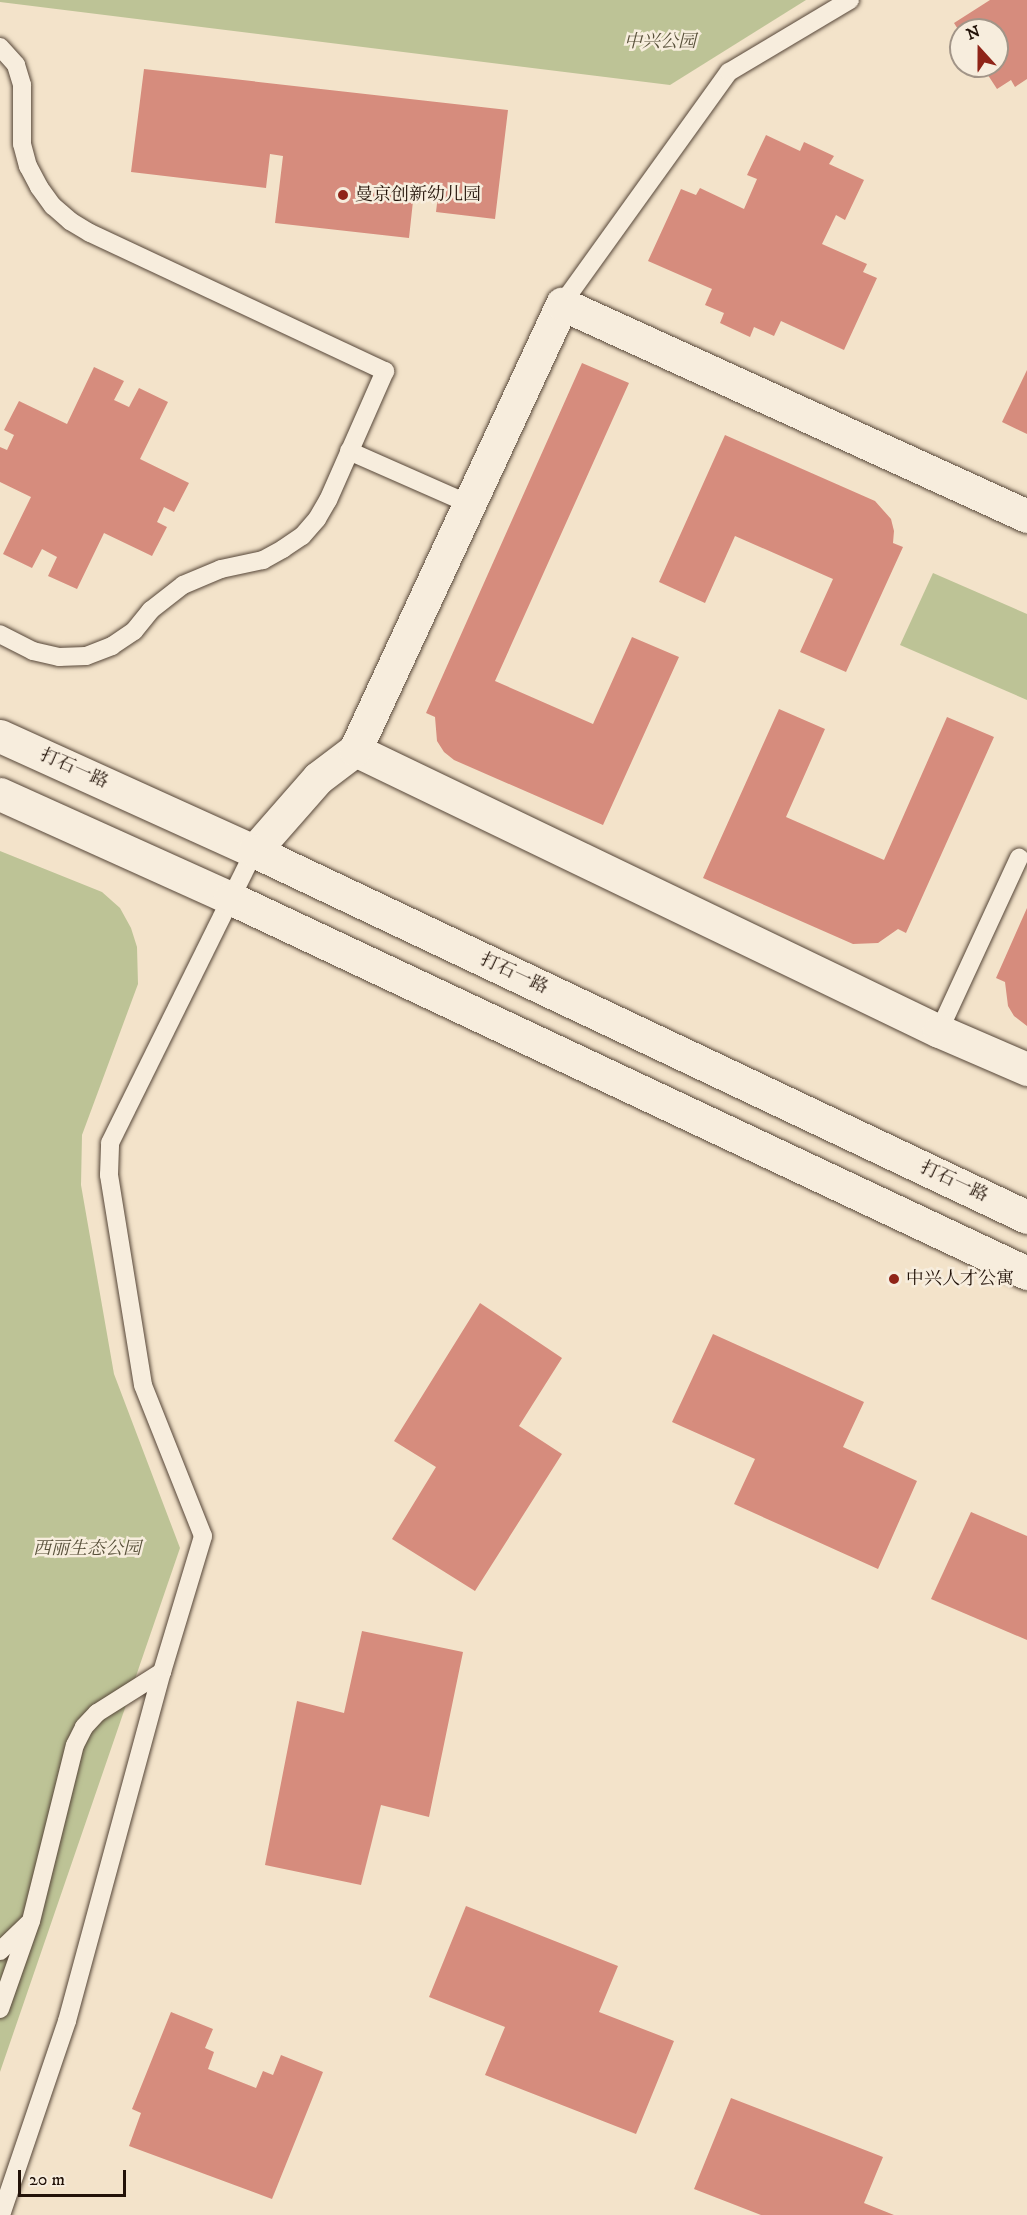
<!DOCTYPE html>
<html>
<head>
<meta charset="utf-8">
<style>
	body { margin:0 }
	#map { position:relative; width:1027px; height:2215px; overflow:hidden; background:#f3e3ca; font-family:"IM FELL DW Pica","Noto Serif SC",serif }
	div>[style] { position:absolute }
	.green>* { inset:0; background:#bdc396 }
	.building>* { inset:0; background:#d68c7d }
	.roads { filter:drop-shadow(0 0 2px #564638) drop-shadow(0 0 2px #564638) }
	.lane>* { height:18px; margin:-9px; padding:0 9px; transform-origin:9px; border-radius:9px; background:#f7eddd }
	.street>* { height:33px; margin:-16.5px; padding:0 16.5px; transform-origin:16.5px; border-radius:16.5px; background:#f7eddd }
	.secondary>* { height:33px; margin:-16.5px; padding:0 16.5px; transform-origin:16.5px; border-radius:16.5px; background:#f7eddd }
	.dots>* { width:16px; height:16px; translate:-50% -50%; box-sizing:border-box; border:3px solid #f7eddd; border-radius:50% }
	span { translate:-50% -50%; white-space:nowrap; text-align:center; line-height:1.15; -webkit-text-stroke:5px #f7eddd; paint-order:stroke }
	.park-label { font-size:18px; color:#58503a; font-style:italic }
	.poi-label { font-size:18px; color:#221208 }
	.left { translate:0 -50%; text-align:left }
	.street-label { font-size:18px; color:#221208 }
	.north { position:absolute; left:949px; top:18px; width:60px; height:60px; box-sizing:border-box; background:#f7eddd; border:2px solid #a29588; border-radius:50%; rotate:339deg; font-size:16px; font-weight:700; line-height:24px; text-align:center; color:#221208 }
	.north::after { content:''; display:block; margin:auto; width:21px; height:27px; background:#8f2418; clip-path:polygon(50% 0,100% 100%,50% 72%,0 100%) }
	.scale { position:absolute; left:18px; top:2170px; width:108px; height:27px; box-sizing:border-box; border:3px solid #221208; border-top:0; padding-left:8px; font-size:18px; line-height:21px; white-space:nowrap; color:#221208; -webkit-text-stroke:4px #f7eddd; paint-order:stroke }
</style>
</head>
<body>
<div id="map">
	<div class="green">
		<i style="clip-path:polygon(0 0,806px 0,670px 85px,0 2px)"></i>
		<i style="clip-path:polygon(933px 573px,1027px 614px,1027px 700px,900px 645px)"></i>
		<i style="clip-path:polygon(0 851px,102px 892px,120px 908px,131px 928px,137px 947px,138px 984px,82px 1135px,81px 1185px,114px 1374px,180px 1548px,0 2072px)"></i>
	</div>
	<div class="building">
		<i style="clip-path:polygon(990px 0,1027px 0,1027px 79px,1015px 87px,1011px 80px,997px 89px,982px 66px,997px 66px,997px 30px,961px 30px,961px 34px,954px 23px)"></i>
		<i style="clip-path:polygon(144px 69px,508px 110px,495px 219px,436px 212px,438px 195px,414px 192px,409px 238px,275px 223px,283px 156px,270px 154px,266px 188px,131px 172px)"></i>
		<i style="clip-path:polygon(766px 135px,800px 151px,804px 142px,834px 156px,829px 164px,864px 180px,845px 220px,836px 215px,822px 244px,867px 264px,863px 272px,877px 278px,844px 350px,781px 321px,774px 336px,754px 327px,750px 337px,720px 323px,724px 313px,705px 305px,712px 289px,648px 261px,681px 189px,696px 195px,700px 188px,744px 209px,757px 179px,747px 175px)"></i>
		<i style="clip-path:polygon(582px 363px,629px 383px,495px 681px,593px 724px,632px 637px,679px 657px,603px 825px,454px 760px,444px 752px,437px 741px,435px 717px,426px 713px)"></i>
		<i style="clip-path:polygon(94px 367px,124px 381px,114px 400px,129px 407px,139px 388px,168px 402px,140px 459px,189px 483px,174px 512px,164px 507px,157px 522px,167px 527px,152px 556px,104px 533px,77px 589px,48px 576px,57px 557px,42px 549px,32px 568px,3px 554px,31px 497px,0 482px,0 447px,7px 450px,14px 435px,4px 430px,19px 401px,67px 424px)"></i>
		<i style="clip-path:polygon(1027px 370px,1027px 434px,1002px 422px)"></i>
		<i style="clip-path:polygon(725px 435px,875px 501px,891px 519px,894px 531px,893px 543px,903px 547px,846px 672px,800px 652px,833px 579px,735px 536px,705px 603px,659px 582px)"></i>
		<i style="clip-path:polygon(779px 709px,825px 729px,786px 817px,884px 860px,947px 717px,994px 737px,906px 933px,898px 929px,878px 943px,853px 944px,703px 878px)"></i>
		<i style="clip-path:polygon(1027px 908px,1027px 1026px,1014px 1016px,1008px 1006px,1005px 982px,996px 978px)"></i>
		<i style="clip-path:polygon(480px 1303px,562px 1358px,519px 1426px,562px 1454px,475px 1591px,392px 1539px,436px 1467px,394px 1441px)"></i>
		<i style="clip-path:polygon(713px 1334px,864px 1402px,843px 1447px,917px 1481px,878px 1569px,734px 1504px,755px 1459px,672px 1422px)"></i>
		<i style="clip-path:polygon(971px 1512px,1027px 1536px,1027px 1640px,931px 1599px)"></i>
		<i style="clip-path:polygon(362px 1631px,463px 1652px,429px 1817px,381px 1805px,361px 1885px,265px 1865px,297px 1701px,344px 1713px)"></i>
		<i style="clip-path:polygon(466px 1906px,618px 1966px,599px 2012px,674px 2041px,636px 2134px,485px 2075px,505px 2027px,429px 1997px)"></i>
		<i style="clip-path:polygon(171px 2012px,213px 2029px,205px 2048px,214px 2052px,208px 2069px,256px 2088px,263px 2071px,273px 2075px,281px 2055px,323px 2072px,272px 2199px,129px 2146px,141px 2113px,132px 2109px)"></i>
		<i style="clip-path:polygon(731px 2098px,883px 2157px,864px 2203px,894px 2215px,761px 2215px,694px 2189px)"></i>
	</div>
	<div class="roads">
		<div class="lane">
			<i style="left:0;top:47px;width:24px;rotate:48deg"></i>
			<i style="left:16px;top:65px;width:21px;rotate:73deg"></i>
			<i style="left:22px;top:85px;width:59px;rotate:90deg"></i>
			<i style="left:22px;top:144px;width:23px;rotate:75deg"></i>
			<i style="left:28px;top:166px;width:24px;rotate:62deg"></i>
			<i style="left:39px;top:187px;width:24px;rotate:54deg"></i>
			<i style="left:53px;top:206px;width:23px;rotate:41deg"></i>
			<i style="left:70px;top:221px;width:23px;rotate:31deg"></i>
			<i style="left:90px;top:233px;width:326px;rotate:25.1deg"></i>
			<i style="left:385px;top:371px;width:141px;rotate:113.8deg"></i>
			<i style="left:328px;top:500px;width:22px;rotate:120deg"></i>
			<i style="left:317px;top:519px;width:23px;rotate:131deg"></i>
			<i style="left:302px;top:536px;width:23px;rotate:146deg"></i>
			<i style="left:283px;top:549px;width:23px;rotate:151deg"></i>
			<i style="left:263px;top:560px;width:43px;rotate:167.9deg"></i>
			<i style="left:221px;top:569px;width:41px;rotate:157.2deg"></i>
			<i style="left:183px;top:585px;width:41px;rotate:142deg"></i>
			<i style="left:151px;top:610px;width:27px;rotate:129deg"></i>
			<i style="left:134px;top:631px;width:27px;rotate:146deg"></i>
			<i style="left:112px;top:646px;width:28px;rotate:159deg"></i>
			<i style="left:86px;top:656px;width:27px;rotate:178deg"></i>
			<i style="left:59px;top:657px;width:27px;rotate:-167deg"></i>
			<i style="left:33px;top:651px;width:37px;rotate:-153deg"></i>
			<i style="left:562px;top:304px;width:286px;rotate:-54.3deg"></i>
			<i style="left:729px;top:72px;width:141px;rotate:-30.8deg"></i>
			<i style="left:349px;top:451px;width:131px;rotate:23.8deg"></i>
			<i style="left:939px;top:1031px;width:191px;rotate:-65.2deg"></i>
			<i style="left:0;top:1951px;width:39px;rotate:-44deg"></i>
			<i style="left:0;top:2009px;width:93px;rotate:-70.6deg"></i>
			<i style="left:31px;top:1921px;width:181px;rotate:-76deg"></i>
			<i style="left:75px;top:1745px;width:20px;rotate:-63deg"></i>
			<i style="left:84px;top:1727px;width:19px;rotate:-47deg"></i>
			<i style="left:97px;top:1713px;width:77px;rotate:-32.2deg"></i>
			<i style="left:1px;top:2215px;width:205px;rotate:-71.2deg"></i>
			<i style="left:67px;top:2021px;width:362px;rotate:-74.8deg"></i>
			<i style="left:162px;top:1672px;width:142px;rotate:-73.2deg"></i>
			<i style="left:203px;top:1536px;width:162px;rotate:-111.7deg"></i>
			<i style="left:143px;top:1385px;width:213px;rotate:-99.2deg"></i>
			<i style="left:109px;top:1175px;width:32px;rotate:-88deg"></i>
			<i style="left:110px;top:1143px;width:326px;rotate:-63.7deg"></i>
		</div>
		<div class="street">
			<i style="left:355px;top:750px;width:648px;rotate:25.7deg"></i>
			<i style="left:939px;top:1031px;width:96px;rotate:23.4deg"></i>
			<i style="left:254px;top:851px;width:97px;rotate:-48.8deg"></i>
			<i style="left:318px;top:778px;width:46px;rotate:-37.1deg"></i>
			<i style="left:355px;top:750px;width:492px;rotate:-65.1deg"></i>
			<i style="left:562px;top:304px;width:511px;rotate:24.51deg"></i>
		</div>
		<div class="secondary">
			<i style="left:0;top:736px;width:279px;rotate:24.4deg"></i>
			<i style="left:254px;top:851px;width:855px;rotate:25.34deg"></i>
			<i style="left:0;top:794px;width:252px;rotate:24.3deg"></i>
			<i style="left:230px;top:898px;width:881px;rotate:25.2deg"></i>
		</div>
	</div>
	<div class="dots">
		<i style="left:343px;top:195px;background:#8f2418"></i>
		<i style="left:894px;top:1279px;background:#8f2418"></i>
	</div>
	<div class="park-label">
		<span style="left:660px;top:42px">中兴公园</span>
		<span style="left:87px;top:1549px">西丽生态公园</span>
	</div>
	<div class="poi-label">
		<span class="left" style="left:355px;top:195px">曼京创新幼儿园</span>
		<span class="left" style="left:906px;top:1279px">中兴人才公寓</span>
	</div>
	<div class="street-label">
		<span style="left:74px;top:769px;rotate:24deg">打石一路</span>
		<span style="left:514px;top:974px;rotate:25deg">打石一路</span>
		<span style="left:954px;top:1182px;rotate:25deg">打石一路</span>
	</div>
	<div class="north">N</div>
	<div class="scale">20 m</div>
</div>
</body>
</html>
